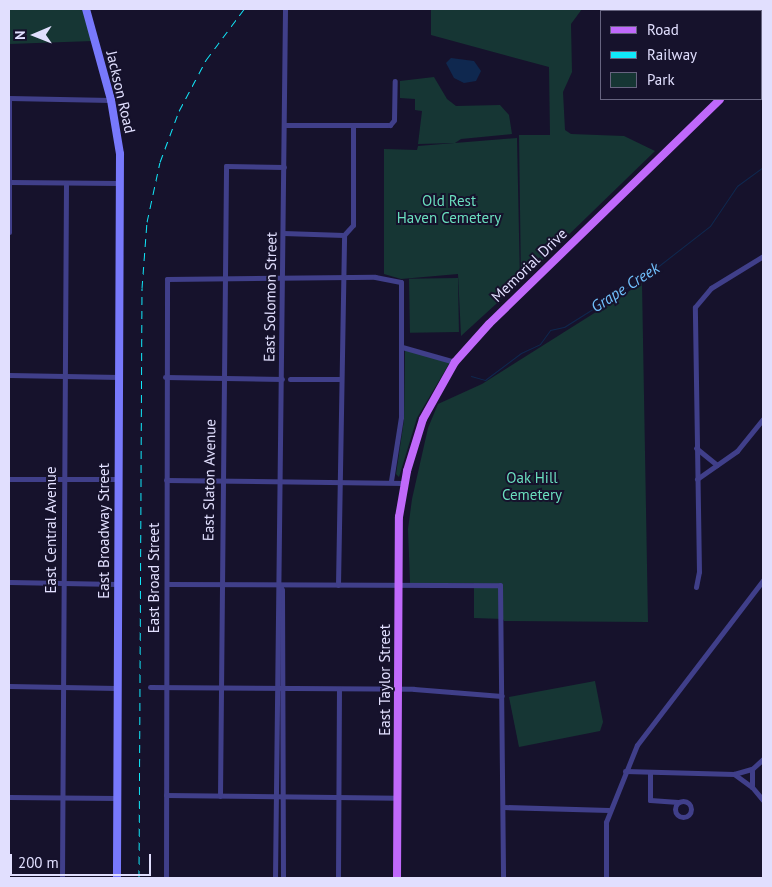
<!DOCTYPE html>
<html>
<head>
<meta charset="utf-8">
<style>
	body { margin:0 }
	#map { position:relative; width:772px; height:887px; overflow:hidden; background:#16122c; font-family:"PT Sans",sans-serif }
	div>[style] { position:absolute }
	.green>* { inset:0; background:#163634; transform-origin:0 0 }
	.water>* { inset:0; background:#0f284f }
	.stream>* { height:1px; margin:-0.5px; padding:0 0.5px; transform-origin:0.5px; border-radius:0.5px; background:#0f284f }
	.minor>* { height:5px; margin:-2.5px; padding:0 2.5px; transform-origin:2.5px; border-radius:2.5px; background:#403f8a }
	.minor>.ring { margin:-2.5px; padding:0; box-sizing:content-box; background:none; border:5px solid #403f8a; border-radius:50% }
	.secondary>* { height:8px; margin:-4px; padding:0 4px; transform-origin:4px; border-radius:4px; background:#7879fc }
	.primary>* { height:8px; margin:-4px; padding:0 4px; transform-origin:4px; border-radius:4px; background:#c069fb }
	.rail>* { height:1px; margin-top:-0.5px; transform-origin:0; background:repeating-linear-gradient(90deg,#10e8f9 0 8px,transparent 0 14px) }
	span { translate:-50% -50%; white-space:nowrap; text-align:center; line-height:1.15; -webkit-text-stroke:4px #16122c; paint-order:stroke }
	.street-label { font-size:15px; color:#e1dffe }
	.park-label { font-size:15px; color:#6adfbe }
	.water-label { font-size:16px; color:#70bffb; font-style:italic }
	.frame { position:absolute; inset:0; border:10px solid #e1dffe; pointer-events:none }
	.legend { position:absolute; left:600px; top:10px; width:162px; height:90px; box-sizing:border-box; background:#16122c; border:1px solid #676480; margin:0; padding:6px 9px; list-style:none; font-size:15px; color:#e1dffe }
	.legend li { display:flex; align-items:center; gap:10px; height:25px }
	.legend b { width:25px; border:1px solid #676480 }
	.north { position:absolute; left:10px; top:10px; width:50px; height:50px; -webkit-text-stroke:4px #16122c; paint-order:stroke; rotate:269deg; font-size:14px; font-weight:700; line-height:20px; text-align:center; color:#e1dffe }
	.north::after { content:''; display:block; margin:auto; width:18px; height:22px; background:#e1dffe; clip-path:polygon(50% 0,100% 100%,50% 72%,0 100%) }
	.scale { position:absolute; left:10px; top:854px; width:141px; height:22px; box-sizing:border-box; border:2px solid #e1dffe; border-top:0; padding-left:6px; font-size:15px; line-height:18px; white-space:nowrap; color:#e1dffe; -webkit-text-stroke:4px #16122c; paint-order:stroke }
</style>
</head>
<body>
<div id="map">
	<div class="green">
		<i style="clip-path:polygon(9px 9px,83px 9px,93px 41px,9px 44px)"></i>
		<i style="clip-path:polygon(431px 9px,582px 9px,571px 24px,572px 72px,563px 92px,565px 130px,571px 134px,624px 136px,655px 151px,521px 281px,519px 135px,550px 135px,549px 67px,431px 35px)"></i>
		<i style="clip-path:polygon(434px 77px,447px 99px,456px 106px,500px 105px,509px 115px,512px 134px,461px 139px,455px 143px,418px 144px,422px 111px,415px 110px,415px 99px,400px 98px,400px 81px)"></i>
		<i style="clip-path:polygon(517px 138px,520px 282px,461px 336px,458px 274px,401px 279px,384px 274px,384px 149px,417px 150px,418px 146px)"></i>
		<i style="left:458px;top:278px;width:54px;height:49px;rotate:89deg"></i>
		<i style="clip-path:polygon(642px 283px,648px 622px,504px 621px,503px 619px,474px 618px,474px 583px,410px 583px,408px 529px,412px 499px,428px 428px,438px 404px,482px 384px)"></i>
		<i style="clip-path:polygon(405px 350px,450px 362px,417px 418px,399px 477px,396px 474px,404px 420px)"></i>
		<i style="clip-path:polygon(595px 681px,603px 722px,600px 731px,519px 747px,509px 697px)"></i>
	</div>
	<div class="water">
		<i style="clip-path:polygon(451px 58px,474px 61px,481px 71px,476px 81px,464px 83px,454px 78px,446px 63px)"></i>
	</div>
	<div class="stream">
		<i style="left:471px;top:376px;width:15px;rotate:16deg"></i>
		<i style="left:485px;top:380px;width:45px;rotate:-36.9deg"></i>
		<i style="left:521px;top:353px;width:21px;rotate:-25deg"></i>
		<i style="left:540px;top:344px;width:17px;rotate:-54deg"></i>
		<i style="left:550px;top:330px;width:14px;rotate:-12deg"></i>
		<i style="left:564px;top:327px;width:98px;rotate:-32.1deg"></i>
		<i style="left:647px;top:275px;width:80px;rotate:-37.9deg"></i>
		<i style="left:710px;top:226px;width:48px;rotate:-56deg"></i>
		<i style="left:737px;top:186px;width:32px;rotate:-36deg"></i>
	</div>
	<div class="minor">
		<i style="left:9px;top:98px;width:102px;rotate:1.1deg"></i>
		<i style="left:284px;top:125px;width:106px"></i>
		<i style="left:390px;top:125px;width:6px;rotate:-51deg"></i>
		<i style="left:394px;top:120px;width:39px;rotate:-89deg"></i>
		<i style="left:9px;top:182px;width:111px;rotate:0.5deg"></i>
		<i style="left:9px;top:232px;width:134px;rotate:-90deg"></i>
		<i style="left:283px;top:233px;width:61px;rotate:1.9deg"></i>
		<i style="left:344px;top:235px;width:13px;rotate:-48deg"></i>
		<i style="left:353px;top:225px;width:99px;rotate:-90deg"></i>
		<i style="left:402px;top:347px;width:55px;rotate:15.8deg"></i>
		<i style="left:9px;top:375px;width:111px;rotate:1deg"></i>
		<i style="left:165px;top:377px;width:117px;rotate:1deg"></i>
		<i style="left:290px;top:379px;width:51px"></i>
		<i style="left:696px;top:448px;width:27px;rotate:39deg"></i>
		<i style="left:9px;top:479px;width:109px"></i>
		<i style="left:697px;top:479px;width:49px;rotate:-35deg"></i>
		<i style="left:737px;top:451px;width:41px;rotate:-50.9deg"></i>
		<i style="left:166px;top:480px;width:238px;rotate:0.7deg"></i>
		<i style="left:9px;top:582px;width:108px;rotate:1.1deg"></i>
		<i style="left:167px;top:584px;width:333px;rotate:0.2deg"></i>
		<i style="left:500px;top:585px;width:293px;rotate:89.4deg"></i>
		<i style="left:280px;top:585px;width:5px;rotate:68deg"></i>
		<i style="left:282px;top:590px;width:288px;rotate:89.8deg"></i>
		<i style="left:338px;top:585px;width:350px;rotate:-89deg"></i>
		<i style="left:696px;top:587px;width:15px;rotate:-79deg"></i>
		<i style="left:699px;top:572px;width:265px;rotate:-90.9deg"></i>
		<i style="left:695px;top:307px;width:25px;rotate:-50deg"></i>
		<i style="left:711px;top:288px;width:61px;rotate:-31.6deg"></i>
		<i style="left:9px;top:686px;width:108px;rotate:1.1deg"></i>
		<i style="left:150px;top:687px;width:264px;rotate:0.4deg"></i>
		<i style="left:414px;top:689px;width:88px;rotate:4.5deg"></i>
		<i style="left:752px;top:769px;width:18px;rotate:90deg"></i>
		<i style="left:752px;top:787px;width:17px;rotate:50deg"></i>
		<i style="left:625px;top:771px;width:109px;rotate:1.6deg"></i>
		<i style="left:734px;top:774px;width:19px;rotate:-16deg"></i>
		<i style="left:752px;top:769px;width:15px;rotate:-42deg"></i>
		<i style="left:650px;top:772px;width:28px;rotate:90deg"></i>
		<i style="left:650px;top:800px;width:28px;rotate:4deg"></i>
		<i style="left:734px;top:774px;width:22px;rotate:36deg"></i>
		<i style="left:166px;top:795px;width:231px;rotate:0.7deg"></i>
		<i style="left:220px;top:796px;width:630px;rotate:-89.45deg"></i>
		<i style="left:226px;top:166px;width:58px;rotate:1deg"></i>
		<i style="left:9px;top:797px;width:108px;rotate:0.5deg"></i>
		<i class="ring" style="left:675px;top:801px;width:11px;height:11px"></i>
		<i style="left:503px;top:807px;width:106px;rotate:1.6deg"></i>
		<i style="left:62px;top:878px;width:695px;rotate:-89.67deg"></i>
		<i style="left:166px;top:878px;width:599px;rotate:-89.9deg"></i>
		<i style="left:167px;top:279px;width:208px;rotate:-0.6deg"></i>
		<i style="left:375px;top:277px;width:26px;rotate:11deg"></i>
		<i style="left:401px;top:282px;width:135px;rotate:90deg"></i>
		<i style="left:401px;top:417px;width:65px;rotate:98.9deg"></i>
		<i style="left:275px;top:878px;width:869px;rotate:-89.34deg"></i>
		<i style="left:338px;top:878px;width:189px;rotate:-89.7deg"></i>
		<i style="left:606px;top:878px;width:56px;rotate:-90deg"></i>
		<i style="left:606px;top:822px;width:83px;rotate:-68.1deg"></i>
		<i style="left:637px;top:745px;width:208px;rotate:-52.6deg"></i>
	</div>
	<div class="secondary">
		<i style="left:86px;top:9px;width:94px;rotate:74.6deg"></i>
		<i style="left:111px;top:100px;width:55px;rotate:80.5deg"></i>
		<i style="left:120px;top:154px;width:724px;rotate:90.24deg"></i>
	</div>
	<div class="primary">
		<i style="left:761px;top:60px;width:4px;rotate:-56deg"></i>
		<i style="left:397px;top:878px;width:361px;rotate:-89.7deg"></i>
		<i style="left:399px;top:517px;width:47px;rotate:-80.1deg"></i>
		<i style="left:407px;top:471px;width:54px;rotate:-72.9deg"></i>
		<i style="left:423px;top:419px;width:65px;rotate:-60.7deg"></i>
		<i style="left:455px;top:362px;width:51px;rotate:-48.2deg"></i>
		<i style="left:489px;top:324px;width:322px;rotate:-44.2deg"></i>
	</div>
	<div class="rail">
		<i style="left:139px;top:878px;width:590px;rotate:-89.71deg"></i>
		<i style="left:142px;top:288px;width:66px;rotate:-85.7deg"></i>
		<i style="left:147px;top:222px;width:61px;rotate:-77.8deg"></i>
		<i style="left:160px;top:162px;width:54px;rotate:-69.6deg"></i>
		<i style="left:179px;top:111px;width:58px;rotate:-62.1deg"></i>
		<i style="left:206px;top:60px;width:64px;rotate:-53.3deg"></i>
	</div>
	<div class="street-label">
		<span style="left:121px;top:92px;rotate:77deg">Jackson Road</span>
		<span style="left:529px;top:265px;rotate:-44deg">Memorial Drive</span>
		<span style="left:270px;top:297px;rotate:-89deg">East Solomon Street</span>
		<span style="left:209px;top:480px;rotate:-89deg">East Slaton Avenue</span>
		<span style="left:51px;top:530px;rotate:-90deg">East Central Avenue</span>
		<span style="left:104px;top:531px;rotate:-90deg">East Broadway Street</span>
		<span style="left:154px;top:578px;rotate:-90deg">East Broad Street</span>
		<span style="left:385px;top:680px;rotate:-90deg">East Taylor Street</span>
	</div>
	<div class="park-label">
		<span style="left:449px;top:209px">Old Rest<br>Haven Cemetery</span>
		<span style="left:532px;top:486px">Oak Hill<br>Cemetery</span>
	</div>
	<div class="water-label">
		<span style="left:625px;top:287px;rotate:-33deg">Grape Creek</span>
	</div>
	<div class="frame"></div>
	<ul class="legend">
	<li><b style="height:6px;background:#c069fb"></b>Road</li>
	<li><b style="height:6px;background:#10e8f9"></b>Railway</li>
	<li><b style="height:14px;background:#163634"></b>Park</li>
	</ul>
	<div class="north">N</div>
	<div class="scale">200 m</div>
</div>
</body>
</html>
